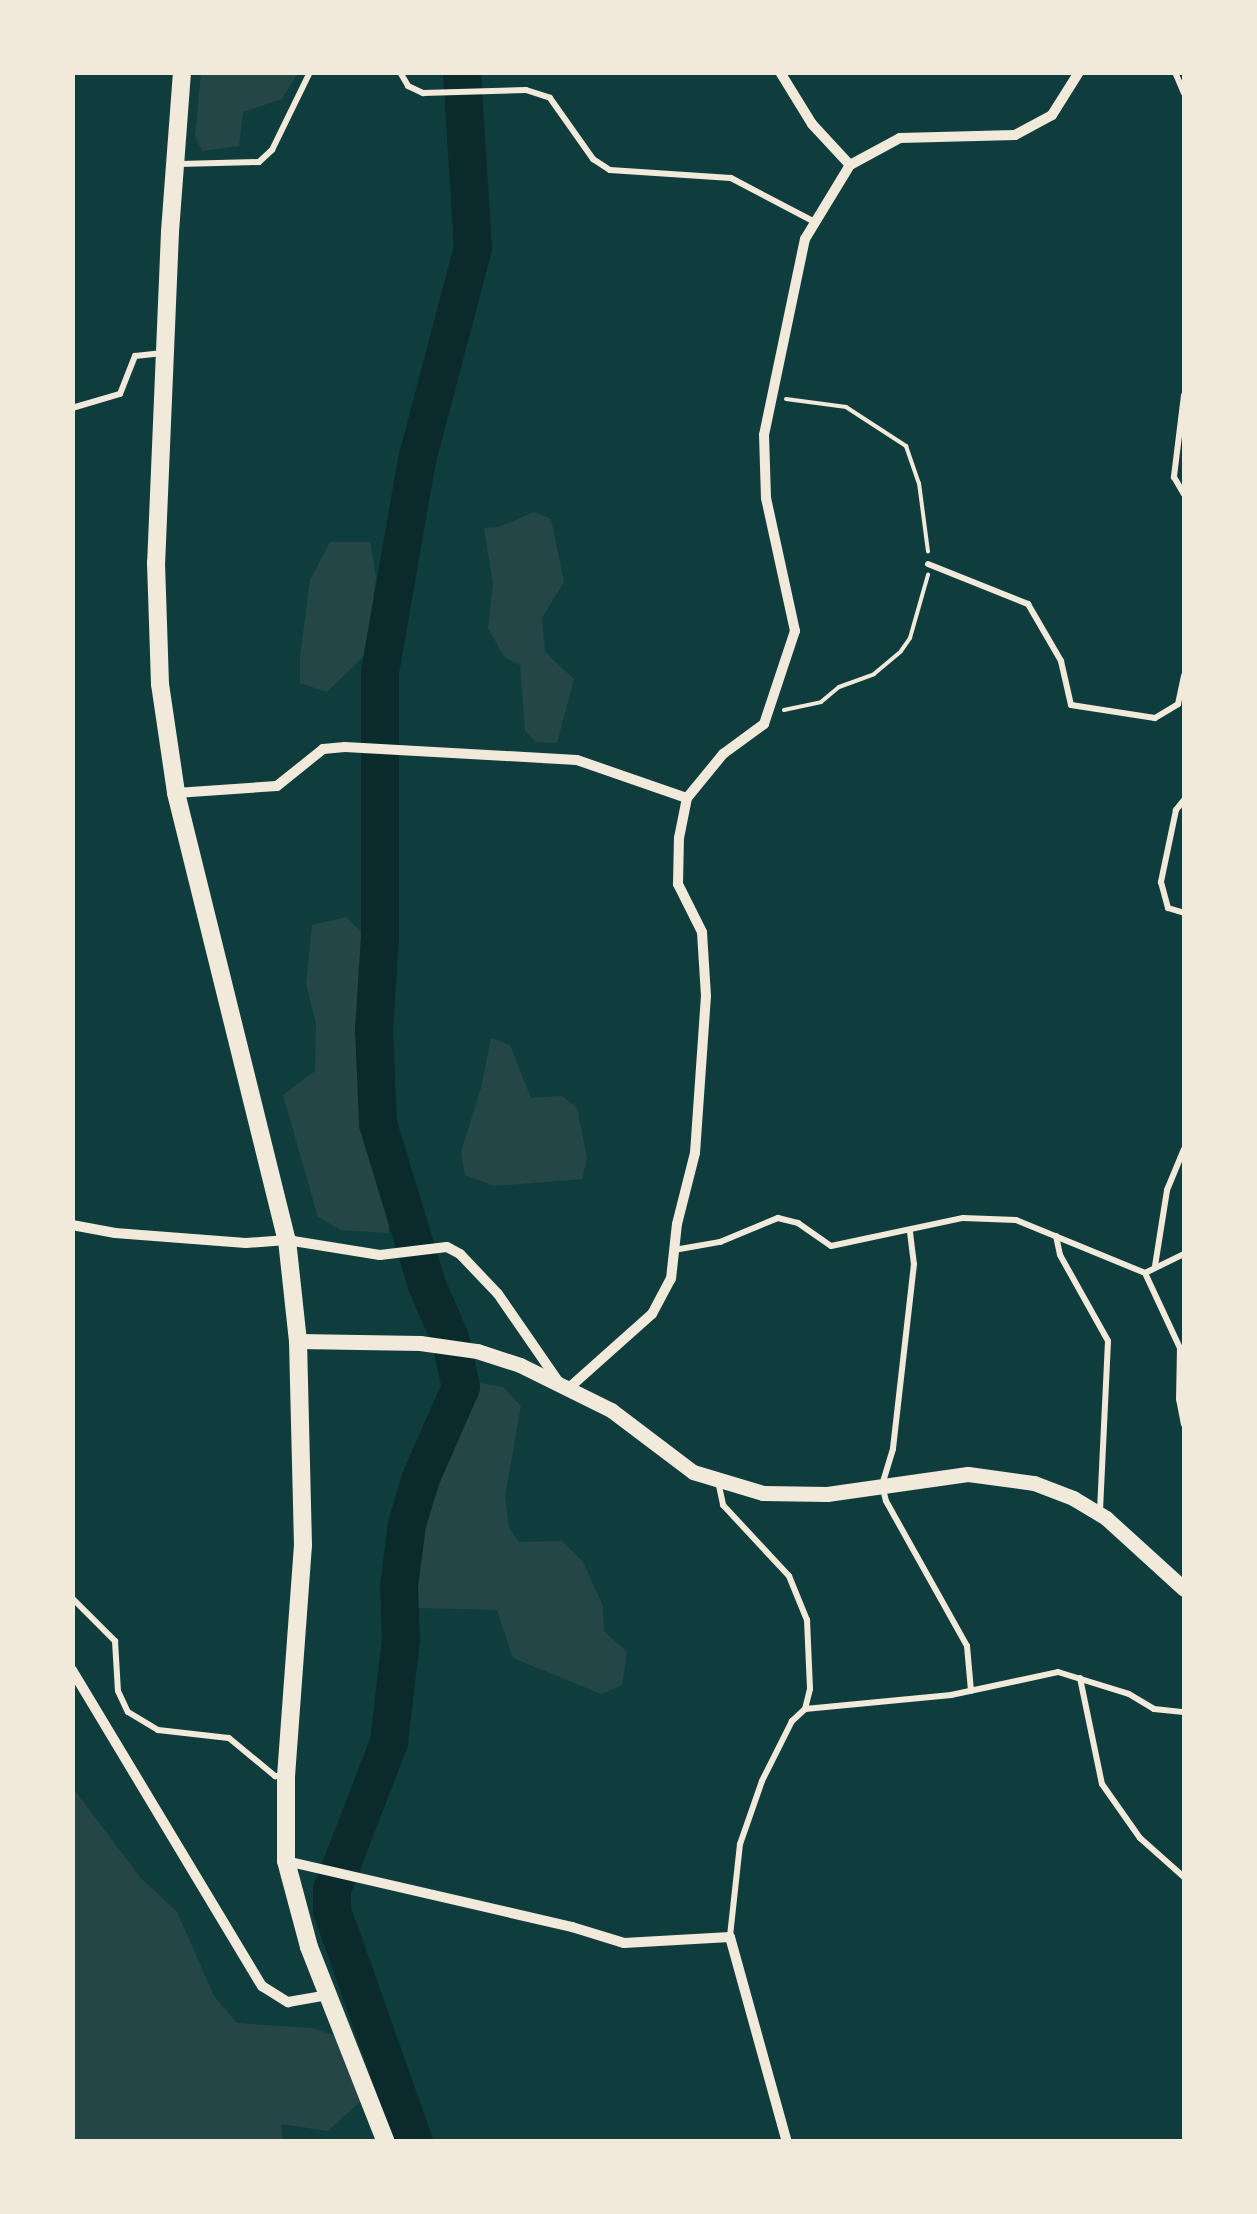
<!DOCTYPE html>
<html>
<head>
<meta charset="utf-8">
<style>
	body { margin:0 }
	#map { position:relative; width:1257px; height:2214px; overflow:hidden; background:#0f3d3e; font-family:Roboto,sans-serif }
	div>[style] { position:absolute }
	.green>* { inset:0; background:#244646 }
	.river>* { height:38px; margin:-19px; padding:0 19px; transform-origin:19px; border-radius:19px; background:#0a2a2b }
	.path>* { height:4px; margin:-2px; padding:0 2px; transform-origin:2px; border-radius:2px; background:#f1e9da }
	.service>* { height:6px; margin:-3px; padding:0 3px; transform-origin:3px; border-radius:3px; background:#f1e9da }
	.minor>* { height:10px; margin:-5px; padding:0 5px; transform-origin:5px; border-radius:5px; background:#f1e9da }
	.tertiary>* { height:15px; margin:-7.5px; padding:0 7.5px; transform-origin:7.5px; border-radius:7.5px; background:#f1e9da }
	.secondary>* { height:18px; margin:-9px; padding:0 9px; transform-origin:9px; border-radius:9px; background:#f1e9da }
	span { translate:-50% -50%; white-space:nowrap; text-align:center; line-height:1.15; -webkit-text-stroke:8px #f1e9da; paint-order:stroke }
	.frame { position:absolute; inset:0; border:75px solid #f1e9da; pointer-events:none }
</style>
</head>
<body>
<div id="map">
	<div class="green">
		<i style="clip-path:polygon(201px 73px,202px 72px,298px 73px,282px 99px,243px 112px,239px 146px,202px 151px,195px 136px)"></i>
		<i style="clip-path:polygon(534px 512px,551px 519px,564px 582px,542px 618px,545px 652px,574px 679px,557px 743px,536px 742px,525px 731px,520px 665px,505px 658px,488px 628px,493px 584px,484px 528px,499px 527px)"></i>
		<i style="clip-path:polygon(330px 542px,370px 542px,376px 578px,366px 654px,327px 692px,300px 683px,300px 657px,310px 580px)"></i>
		<i style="clip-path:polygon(346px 917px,368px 939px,367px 1062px,376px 1160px,392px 1197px,388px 1233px,341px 1230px,318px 1217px,283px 1095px,315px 1071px,316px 1024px,306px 984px,312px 925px)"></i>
		<i style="clip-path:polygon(491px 1038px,510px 1045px,531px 1098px,562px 1096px,577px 1108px,587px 1158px,582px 1179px,494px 1186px,465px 1175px,461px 1152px,481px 1088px)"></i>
		<i style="clip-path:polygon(480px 1383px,503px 1387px,521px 1406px,505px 1496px,509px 1528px,519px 1542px,562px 1541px,583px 1562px,603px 1606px,604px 1631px,627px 1652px,622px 1685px,601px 1694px,513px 1658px,497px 1610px,419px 1608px,409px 1586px,419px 1524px,435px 1473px)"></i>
		<i style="clip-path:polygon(72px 1787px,140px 1877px,177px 1912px,214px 1996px,237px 2023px,312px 2028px,345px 2039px,363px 2099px,328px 2131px,281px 2124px,283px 2141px,73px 2141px)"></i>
	</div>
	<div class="river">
		<i style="left:414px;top:2142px;width:246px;rotate:-109.5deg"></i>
		<i style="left:332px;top:1910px;width:20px;rotate:-90deg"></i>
		<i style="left:332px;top:1890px;width:159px;rotate:-68.9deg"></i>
		<i style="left:389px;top:1742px;width:103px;rotate:-83.3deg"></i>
		<i style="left:401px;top:1640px;width:54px;rotate:-92.1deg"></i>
		<i style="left:399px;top:1586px;width:63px;rotate:-82.6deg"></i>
		<i style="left:407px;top:1524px;width:48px;rotate:-73.1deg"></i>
		<i style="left:421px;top:1478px;width:99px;rotate:-66.3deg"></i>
		<i style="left:461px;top:1387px;width:50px;rotate:-102.7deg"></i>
		<i style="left:450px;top:1338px;width:58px;rotate:-113.5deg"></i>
		<i style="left:427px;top:1285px;width:168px;rotate:-106.9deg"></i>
		<i style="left:378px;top:1124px;width:94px;rotate:-92.4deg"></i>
		<i style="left:374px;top:1030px;width:94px;rotate:-86.3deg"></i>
		<i style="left:380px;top:936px;width:264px;rotate:-90deg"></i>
		<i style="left:380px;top:672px;width:215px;rotate:-80.1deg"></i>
		<i style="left:417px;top:460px;width:219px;rotate:-75.2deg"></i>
		<i style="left:473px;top:248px;width:176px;rotate:-93.6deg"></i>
	</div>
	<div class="path">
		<i style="left:786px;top:399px;width:61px;rotate:7.6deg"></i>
		<i style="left:846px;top:407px;width:72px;rotate:33deg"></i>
		<i style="left:906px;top:446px;width:39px;rotate:71deg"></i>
		<i style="left:919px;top:483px;width:69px;rotate:82.5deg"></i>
		<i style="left:784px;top:710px;width:38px;rotate:-12deg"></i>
		<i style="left:821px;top:702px;width:23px;rotate:-40deg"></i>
		<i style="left:839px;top:687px;width:37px;rotate:-20deg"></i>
		<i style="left:874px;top:674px;width:35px;rotate:-40deg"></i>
		<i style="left:901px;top:651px;width:16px;rotate:-55deg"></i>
		<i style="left:910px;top:638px;width:66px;rotate:-74.1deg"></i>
	</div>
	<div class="service">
		<i style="left:400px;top:72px;width:16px;rotate:60deg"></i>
		<i style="left:408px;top:86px;width:17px;rotate:25deg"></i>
		<i style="left:423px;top:93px;width:103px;rotate:-1.7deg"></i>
		<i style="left:526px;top:90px;width:25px;rotate:18deg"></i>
		<i style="left:550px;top:98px;width:75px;rotate:54.8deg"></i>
		<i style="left:593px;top:159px;width:20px;rotate:33deg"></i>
		<i style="left:610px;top:170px;width:121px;rotate:3.8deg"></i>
		<i style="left:731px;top:178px;width:93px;rotate:27.7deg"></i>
		<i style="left:1175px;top:72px;width:23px;rotate:67deg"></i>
		<i style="left:179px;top:164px;width:80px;rotate:-1.4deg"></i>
		<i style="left:259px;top:162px;width:18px;rotate:-43deg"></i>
		<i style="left:272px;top:150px;width:87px;rotate:-64deg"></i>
		<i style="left:1184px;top:395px;width:83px;rotate:97deg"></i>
		<i style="left:1174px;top:477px;width:20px;rotate:60deg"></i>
		<i style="left:72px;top:408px;width:50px;rotate:-16.3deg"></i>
		<i style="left:120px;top:394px;width:41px;rotate:-68.5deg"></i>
		<i style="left:135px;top:356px;width:28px;rotate:-6deg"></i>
		<i style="left:928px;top:564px;width:108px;rotate:21.8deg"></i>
		<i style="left:1028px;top:604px;width:66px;rotate:59.9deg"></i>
		<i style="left:1061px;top:661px;width:45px;rotate:77.2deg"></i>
		<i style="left:1071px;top:705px;width:85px;rotate:8.8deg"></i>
		<i style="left:1155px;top:718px;width:27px;rotate:-31deg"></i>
		<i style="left:1178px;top:704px;width:29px;rotate:-78deg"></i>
		<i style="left:1184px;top:800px;width:13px;rotate:129deg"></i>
		<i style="left:1176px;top:810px;width:74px;rotate:101.8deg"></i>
		<i style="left:1161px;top:882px;width:27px;rotate:75deg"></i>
		<i style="left:1168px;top:908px;width:17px;rotate:17deg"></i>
		<i style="left:910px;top:1232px;width:32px;rotate:83deg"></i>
		<i style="left:914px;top:1264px;width:186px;rotate:96.5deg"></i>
		<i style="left:893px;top:1449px;width:38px;rotate:107deg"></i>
		<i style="left:882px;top:1485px;width:16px;rotate:76deg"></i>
		<i style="left:886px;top:1501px;width:166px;rotate:60.8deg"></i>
		<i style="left:967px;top:1646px;width:45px;rotate:84.9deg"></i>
		<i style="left:1056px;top:1236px;width:19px;rotate:78deg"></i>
		<i style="left:1060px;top:1255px;width:98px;rotate:60.8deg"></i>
		<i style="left:1108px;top:1341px;width:170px;rotate:92.7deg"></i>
		<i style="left:674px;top:1250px;width:47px;rotate:-9.9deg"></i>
		<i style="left:720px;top:1242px;width:63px;rotate:-22.5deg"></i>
		<i style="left:778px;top:1218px;width:21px;rotate:14deg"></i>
		<i style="left:798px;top:1223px;width:40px;rotate:34.9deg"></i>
		<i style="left:831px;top:1246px;width:135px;rotate:-12deg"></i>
		<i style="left:963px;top:1218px;width:53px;rotate:2.2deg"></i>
		<i style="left:1016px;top:1220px;width:139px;rotate:22.3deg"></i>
		<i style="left:1145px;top:1273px;width:83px;rotate:65deg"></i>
		<i style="left:1180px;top:1348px;width:51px;rotate:91.1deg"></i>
		<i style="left:1179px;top:1399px;width:26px;rotate:79deg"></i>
		<i style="left:1155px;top:1266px;width:77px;rotate:-81deg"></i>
		<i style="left:1167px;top:1190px;width:44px;rotate:-67.5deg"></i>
		<i style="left:1145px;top:1273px;width:43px;rotate:-26deg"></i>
		<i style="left:718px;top:1481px;width:25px;rotate:78deg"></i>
		<i style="left:723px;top:1505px;width:97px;rotate:47.1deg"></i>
		<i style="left:789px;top:1576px;width:48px;rotate:67.8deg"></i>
		<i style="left:807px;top:1620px;width:69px;rotate:87.5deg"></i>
		<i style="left:810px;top:1689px;width:21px;rotate:104deg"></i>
		<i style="left:805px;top:1709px;width:18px;rotate:137deg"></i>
		<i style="left:792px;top:1721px;width:67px;rotate:116.6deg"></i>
		<i style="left:762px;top:1781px;width:67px;rotate:109.2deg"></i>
		<i style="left:740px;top:1844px;width:93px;rotate:96.2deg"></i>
		<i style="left:72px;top:1598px;width:61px;rotate:45deg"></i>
		<i style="left:115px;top:1641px;width:50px;rotate:86.6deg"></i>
		<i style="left:118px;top:1691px;width:23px;rotate:65deg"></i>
		<i style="left:128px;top:1712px;width:35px;rotate:31deg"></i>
		<i style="left:158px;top:1730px;width:71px;rotate:6.4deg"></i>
		<i style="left:229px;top:1738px;width:60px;rotate:39.6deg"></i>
		<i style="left:275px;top:1776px;width:8px"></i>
		<i style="left:1080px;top:1678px;width:108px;rotate:78.3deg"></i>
		<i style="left:1102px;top:1784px;width:66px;rotate:54.9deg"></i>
		<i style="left:1140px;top:1838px;width:59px;rotate:41.6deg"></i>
		<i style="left:805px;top:1709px;width:147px;rotate:-5.5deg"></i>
		<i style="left:951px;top:1695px;width:109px;rotate:-12.1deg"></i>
		<i style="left:1058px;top:1672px;width:74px;rotate:17.2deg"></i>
		<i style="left:1129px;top:1694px;width:29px;rotate:31deg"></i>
		<i style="left:1154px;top:1709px;width:30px;rotate:6deg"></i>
	</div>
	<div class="minor">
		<i style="left:780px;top:72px;width:61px;rotate:58.4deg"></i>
		<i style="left:812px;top:124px;width:56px;rotate:47.2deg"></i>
		<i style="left:176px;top:793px;width:101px;rotate:-4deg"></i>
		<i style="left:277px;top:786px;width:59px;rotate:-38.8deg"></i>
		<i style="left:323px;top:749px;width:22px;rotate:-5deg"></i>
		<i style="left:345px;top:747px;width:232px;rotate:3.2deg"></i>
		<i style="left:577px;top:760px;width:116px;rotate:19.1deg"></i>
		<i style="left:72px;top:1225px;width:44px;rotate:10.5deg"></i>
		<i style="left:115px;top:1233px;width:131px;rotate:4.4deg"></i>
		<i style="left:246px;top:1243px;width:41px;rotate:-4.2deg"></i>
		<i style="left:287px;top:1240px;width:94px;rotate:9.2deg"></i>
		<i style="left:380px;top:1255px;width:67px;rotate:-6.8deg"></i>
		<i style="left:447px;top:1247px;width:15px;rotate:28deg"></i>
		<i style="left:460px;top:1254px;width:55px;rotate:46.5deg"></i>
		<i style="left:498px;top:1294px;width:106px;rotate:55.4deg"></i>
		<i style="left:570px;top:1387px;width:110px;rotate:-41.7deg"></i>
		<i style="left:652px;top:1314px;width:40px;rotate:-62deg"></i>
		<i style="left:671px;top:1279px;width:55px;rotate:-83.8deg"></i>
		<i style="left:677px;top:1224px;width:73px;rotate:-75.8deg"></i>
		<i style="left:695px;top:1153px;width:157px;rotate:-86deg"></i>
		<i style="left:706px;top:996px;width:64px;rotate:-93.6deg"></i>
		<i style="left:702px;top:932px;width:54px;rotate:-116.6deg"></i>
		<i style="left:678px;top:884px;width:46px;rotate:-88.8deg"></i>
		<i style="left:679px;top:838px;width:41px;rotate:-78.7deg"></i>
		<i style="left:687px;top:798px;width:57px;rotate:-50.7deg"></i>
		<i style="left:723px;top:754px;width:51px;rotate:-36.2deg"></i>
		<i style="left:764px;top:724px;width:98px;rotate:-71.6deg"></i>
		<i style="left:795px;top:631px;width:136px;rotate:-102.3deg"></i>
		<i style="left:766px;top:498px;width:63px;rotate:-91.8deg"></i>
		<i style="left:764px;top:435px;width:200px;rotate:-78.2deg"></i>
		<i style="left:805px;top:239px;width:87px;rotate:-58.7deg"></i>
		<i style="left:850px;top:165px;width:57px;rotate:-28.4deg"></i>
		<i style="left:900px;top:138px;width:115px;rotate:-1.5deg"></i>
		<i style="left:1015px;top:135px;width:42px;rotate:-28.4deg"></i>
		<i style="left:1052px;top:115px;width:51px;rotate:-57.9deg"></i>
		<i style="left:72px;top:1670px;width:369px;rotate:59deg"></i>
		<i style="left:262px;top:1986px;width:31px;rotate:32deg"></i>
		<i style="left:288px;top:2002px;width:40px;rotate:-10deg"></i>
		<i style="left:286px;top:1861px;width:294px;rotate:13deg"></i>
		<i style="left:572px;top:1927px;width:54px;rotate:17.1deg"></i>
		<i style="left:624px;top:1943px;width:106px;rotate:-3.2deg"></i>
		<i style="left:730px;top:1937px;width:213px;rotate:74.5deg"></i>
	</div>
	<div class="tertiary">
		<i style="left:298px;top:1341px;width:122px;rotate:0.9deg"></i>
		<i style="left:420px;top:1343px;width:58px;rotate:8deg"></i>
		<i style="left:477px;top:1351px;width:45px;rotate:18deg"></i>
		<i style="left:520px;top:1365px;width:102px;rotate:26.3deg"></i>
		<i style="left:611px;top:1410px;width:103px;rotate:37.1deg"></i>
		<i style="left:693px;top:1472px;width:73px;rotate:16.7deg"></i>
		<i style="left:763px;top:1493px;width:64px;rotate:0.9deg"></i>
		<i style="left:827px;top:1494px;width:142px;rotate:-8.1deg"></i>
		<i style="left:968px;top:1474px;width:67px;rotate:7.8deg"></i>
		<i style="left:1034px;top:1483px;width:42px;rotate:21deg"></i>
		<i style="left:1073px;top:1498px;width:39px;rotate:31deg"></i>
		<i style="left:1106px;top:1518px;width:105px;rotate:42.3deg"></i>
	</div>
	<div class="secondary">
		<i style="left:182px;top:72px;width:160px;rotate:94.3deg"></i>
		<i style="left:170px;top:232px;width:331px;rotate:92.4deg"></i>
		<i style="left:156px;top:563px;width:121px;rotate:88.1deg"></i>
		<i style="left:160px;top:684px;width:110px;rotate:81.6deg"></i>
		<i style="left:176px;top:793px;width:461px;rotate:76.1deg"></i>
		<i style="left:287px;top:1240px;width:102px;rotate:83.8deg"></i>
		<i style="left:298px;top:1341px;width:204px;rotate:88.6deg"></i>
		<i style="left:303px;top:1545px;width:232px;rotate:94.2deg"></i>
		<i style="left:286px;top:1776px;width:85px;rotate:90deg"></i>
		<i style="left:286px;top:1861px;width:89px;rotate:75deg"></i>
		<i style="left:309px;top:1947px;width:210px;rotate:68.5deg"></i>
	</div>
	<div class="frame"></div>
</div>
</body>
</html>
